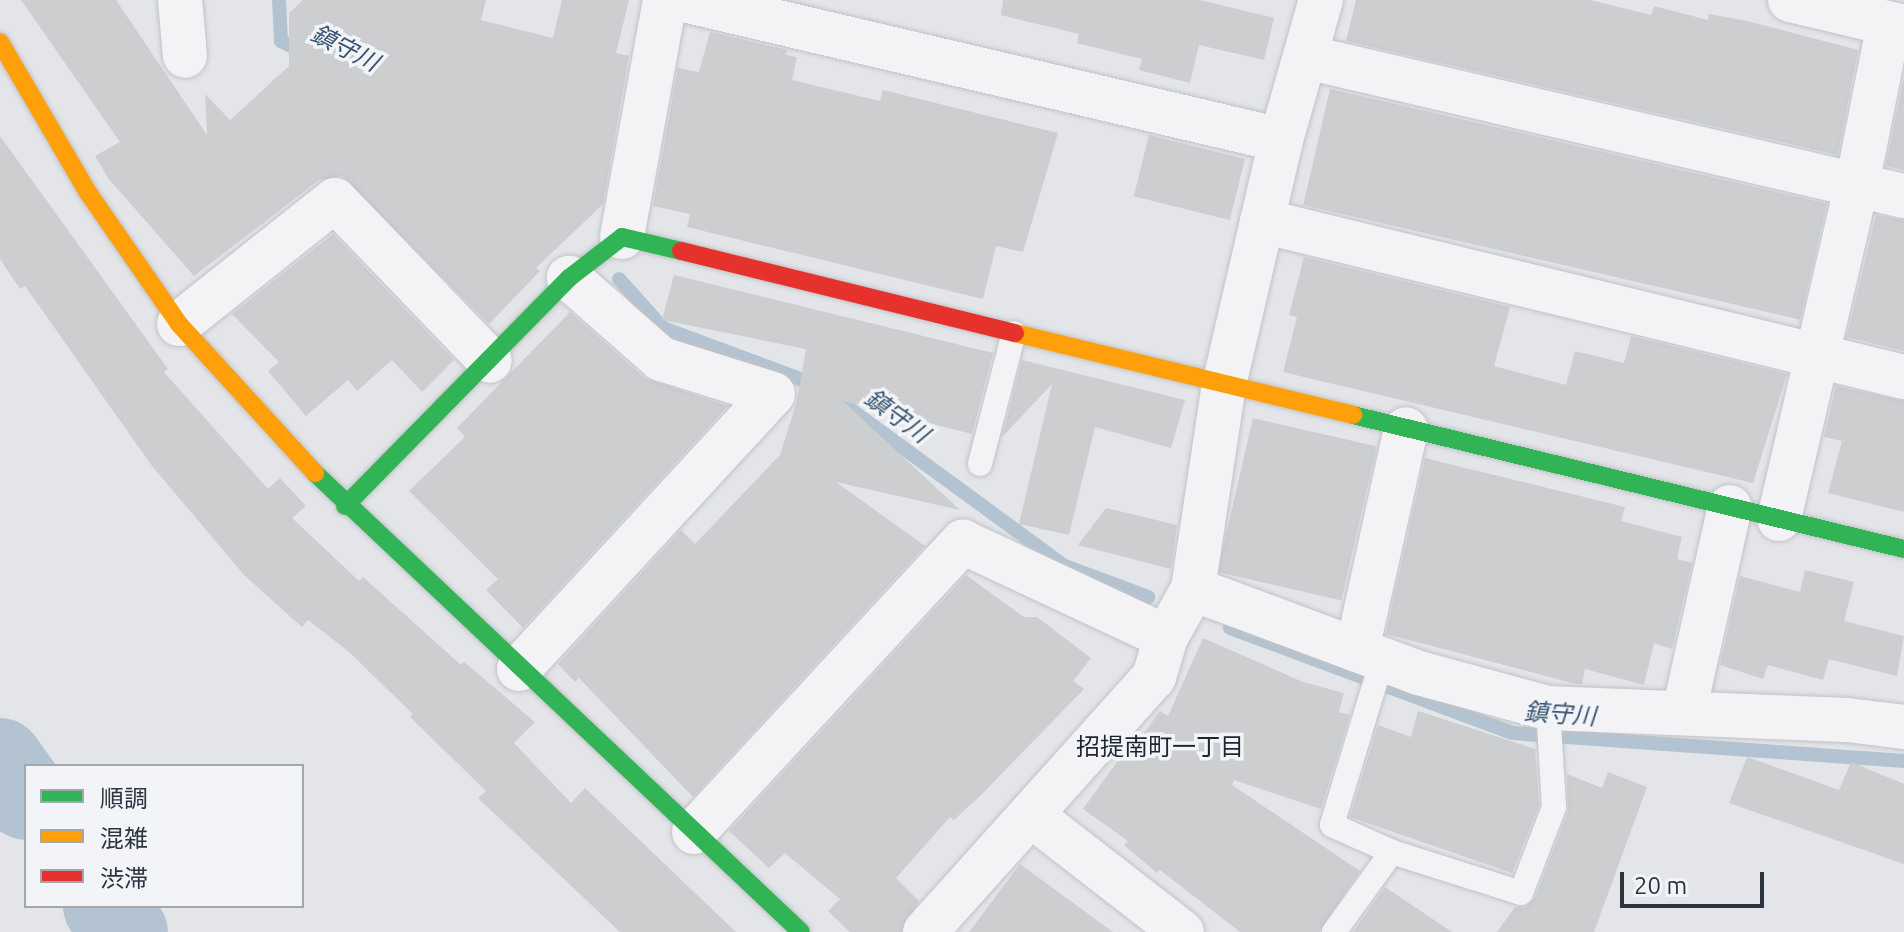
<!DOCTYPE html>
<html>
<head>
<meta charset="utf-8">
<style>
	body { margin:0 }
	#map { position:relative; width:1904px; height:932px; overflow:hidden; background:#e3e5e8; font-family:Ubuntu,"Noto Sans JP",sans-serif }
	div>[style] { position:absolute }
	.stream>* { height:14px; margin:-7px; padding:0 7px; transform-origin:7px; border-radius:7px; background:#b4c3d1 }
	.river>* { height:86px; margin:-43px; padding:0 43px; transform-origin:43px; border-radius:43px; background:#b4c3d1 }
	.building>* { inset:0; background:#ccced0; transform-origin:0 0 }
	.roads { filter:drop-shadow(0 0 2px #c1c3c6) drop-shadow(0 0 2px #c1c3c6) }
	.lane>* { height:24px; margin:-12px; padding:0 12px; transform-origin:12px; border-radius:12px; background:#f3f3f5 }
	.street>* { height:44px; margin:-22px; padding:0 22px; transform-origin:22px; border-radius:22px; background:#f3f3f5 }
	.fast>* { height:18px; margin:-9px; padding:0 9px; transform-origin:9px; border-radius:9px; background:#30b455 }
	.slow>* { height:18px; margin:-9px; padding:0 9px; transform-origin:9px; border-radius:9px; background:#ff9f0a }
	.jam>* { height:18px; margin:-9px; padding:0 9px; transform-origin:9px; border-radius:9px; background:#e5322d }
	span { translate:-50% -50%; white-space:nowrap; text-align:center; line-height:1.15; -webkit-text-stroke:7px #f2f4f7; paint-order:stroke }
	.water-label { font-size:24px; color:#385371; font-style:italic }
	.neighbourhood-label { font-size:24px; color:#1d2531 }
	.legend { position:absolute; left:24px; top:764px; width:280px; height:144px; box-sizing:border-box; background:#f2f4f7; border:2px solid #a2a7ae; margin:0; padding:10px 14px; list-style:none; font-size:24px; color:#2b3440 }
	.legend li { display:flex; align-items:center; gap:16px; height:40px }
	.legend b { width:40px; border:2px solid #a2a7ae }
	.scale { position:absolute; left:1620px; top:872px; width:144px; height:36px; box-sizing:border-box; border:4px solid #2b3440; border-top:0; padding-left:10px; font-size:24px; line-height:28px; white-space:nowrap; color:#2b3440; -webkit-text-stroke:6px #f2f4f7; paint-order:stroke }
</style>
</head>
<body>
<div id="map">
	<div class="stream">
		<i style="left:279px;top:0;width:41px;rotate:87.2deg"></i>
		<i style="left:281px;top:41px;width:25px;rotate:26deg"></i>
		<i style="left:619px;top:279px;width:66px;rotate:48.1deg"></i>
		<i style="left:663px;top:328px;width:163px;rotate:20.4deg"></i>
		<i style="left:846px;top:406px;width:271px;rotate:36.2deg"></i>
		<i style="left:1065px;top:566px;width:89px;rotate:20.5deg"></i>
		<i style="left:1230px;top:628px;width:301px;rotate:20.4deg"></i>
		<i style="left:1512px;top:733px;width:393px;rotate:4.1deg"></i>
	</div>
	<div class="river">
		<i style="left:0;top:761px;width:44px;rotate:54.2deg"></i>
		<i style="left:106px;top:906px;width:32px;rotate:54deg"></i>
	</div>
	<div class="building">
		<i style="clip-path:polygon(21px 0,116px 0,207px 135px,205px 94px,230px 120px,289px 66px,289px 13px,303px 0,486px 0,481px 20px,553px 38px,562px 0,629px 0,616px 53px,629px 56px,603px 204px,536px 268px,540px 271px,489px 324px,342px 176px,319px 180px,194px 276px,108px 178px,95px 156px,120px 142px)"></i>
		<i style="clip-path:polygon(1003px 0,1200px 0,1274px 18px,1264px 60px,1199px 45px,1190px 83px,1139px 70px,1142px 59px,1077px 43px,1079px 34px,1001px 15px)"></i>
		<i style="clip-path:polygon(1356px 0,1590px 0,1651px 15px,1654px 6px,1708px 20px,1709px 14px,1747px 21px,1858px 50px,1838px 155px,1346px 41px)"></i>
		<i style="clip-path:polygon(710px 32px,787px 50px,786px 55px,797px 57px,792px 80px,880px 101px,883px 90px,1058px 133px,1023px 252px,996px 246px,983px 299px,687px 227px,690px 214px,653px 206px,678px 68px,699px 72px)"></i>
		<i style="clip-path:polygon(1904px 77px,1904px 170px,1886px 166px)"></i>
		<i style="left:1330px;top:89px;width:510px;height:119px;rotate:13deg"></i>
		<i style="left:1149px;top:135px;width:99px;height:63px;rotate:14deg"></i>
		<i style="clip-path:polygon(0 136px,168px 369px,164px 372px,268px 489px,280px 478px,306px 506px,292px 518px,359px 581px,363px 577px,461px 665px,464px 662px,535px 722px,514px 743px,571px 803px,585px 788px,736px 932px,620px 932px,478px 798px,486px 791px,410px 717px,413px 714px,348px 651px,308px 620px,302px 627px,244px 575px,152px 466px,25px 286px,20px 289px,0 259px)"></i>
		<i style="clip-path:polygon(1876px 215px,1904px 220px,1904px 351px,1847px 337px)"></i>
		<i style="clip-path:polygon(333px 234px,454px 360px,422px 392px,392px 360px,357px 391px,348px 380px,306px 416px,268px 371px,279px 362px,232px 314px)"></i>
		<i style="clip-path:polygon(1304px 257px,1510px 307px,1494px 366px,1566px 385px,1575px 351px,1624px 363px,1631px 336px,1787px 374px,1753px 483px,1283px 372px,1297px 317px,1289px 315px)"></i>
		<i style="clip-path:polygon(674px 275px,993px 353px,972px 434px,843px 401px,960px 510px,836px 482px,925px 546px,693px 797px,579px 678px,575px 682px,558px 664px,681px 530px,695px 544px,780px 455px,797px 401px,806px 349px,662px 320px)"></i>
		<i style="clip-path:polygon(570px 312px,645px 378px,728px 406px,523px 628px,486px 590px,498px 579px,409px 491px,465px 437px,457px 428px)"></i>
		<i style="clip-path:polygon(1022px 360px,1185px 400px,1171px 448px,1095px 427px,1069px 535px,1019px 524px,1052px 384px,1002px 437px)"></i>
		<i style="clip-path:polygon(1836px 386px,1904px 401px,1904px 512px,1828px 493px,1842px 441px,1824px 437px)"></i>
		<i style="left:1253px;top:418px;width:127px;height:158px;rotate:13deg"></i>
		<i style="clip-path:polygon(1425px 458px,1625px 507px,1621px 521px,1682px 537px,1677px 559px,1692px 563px,1672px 649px,1654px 643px,1644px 685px,1585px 669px,1582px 684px,1576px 684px,1386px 634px)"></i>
		<i style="clip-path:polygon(1106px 508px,1177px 525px,1171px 569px,1078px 545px)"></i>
		<i style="clip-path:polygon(1805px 570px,1854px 582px,1844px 621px,1904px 636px,1897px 676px,1829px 659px,1823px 680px,1768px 665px,1763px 679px,1720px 665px,1740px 576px,1800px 592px)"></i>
		<i style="clip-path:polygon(966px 575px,1024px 617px,1037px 617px,1091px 658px,1073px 681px,1084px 689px,983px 793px,954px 820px,950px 817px,896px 878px,919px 901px,901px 932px,850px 932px,828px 911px,840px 899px,785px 853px,769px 868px,729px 831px)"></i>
		<i style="clip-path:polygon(1203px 638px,1303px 682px,1344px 693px,1339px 712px,1350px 715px,1321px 809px,1234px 780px,1232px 785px,1360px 871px,1319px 932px,1240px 932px,1160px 870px,1157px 873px,1124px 845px,1128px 841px,1083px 809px,1138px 733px,1142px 736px,1160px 711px,1168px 716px)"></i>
		<i style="clip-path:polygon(1418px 711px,1535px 749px,1539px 805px,1512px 873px,1350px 817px,1378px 725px,1411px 737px)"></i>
		<i style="clip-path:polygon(1747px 757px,1839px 790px,1851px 762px,1904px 784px,1904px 864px,1729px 803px)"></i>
		<i style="clip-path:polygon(1608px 772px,1647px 787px,1594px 932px,1497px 932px,1515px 907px,1525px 907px,1535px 898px,1568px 812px,1567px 774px,1602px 788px)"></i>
		<i style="clip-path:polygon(1020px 864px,1113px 932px,969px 932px)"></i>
		<i style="clip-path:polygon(1385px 887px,1452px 932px,1353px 932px)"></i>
	</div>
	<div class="roads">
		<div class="lane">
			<i style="left:980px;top:464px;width:135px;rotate:-75.5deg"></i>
			<i style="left:1382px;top:660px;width:172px;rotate:106.9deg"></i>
			<i style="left:1332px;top:825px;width:66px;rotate:24.2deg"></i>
			<i style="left:1392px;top:852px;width:135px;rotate:17.6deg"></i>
			<i style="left:1521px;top:893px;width:92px;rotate:-69deg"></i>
			<i style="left:1554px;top:807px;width:99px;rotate:-93.5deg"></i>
			<i style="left:1334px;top:932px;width:99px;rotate:-54.1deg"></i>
		</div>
		<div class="street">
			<i style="left:180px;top:0;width:56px;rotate:84.9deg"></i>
			<i style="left:684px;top:0;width:613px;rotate:13.2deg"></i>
			<i style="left:1790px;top:0;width:117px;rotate:13.3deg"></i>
			<i style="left:1306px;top:57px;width:614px;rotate:13.09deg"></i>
			<i style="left:1262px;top:221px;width:661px;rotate:13.66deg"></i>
			<i style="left:622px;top:237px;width:241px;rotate:-79.7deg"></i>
			<i style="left:179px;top:324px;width:199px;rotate:-38.5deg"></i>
			<i style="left:335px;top:200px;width:223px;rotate:46.1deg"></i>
			<i style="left:1779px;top:519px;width:343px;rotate:-76.9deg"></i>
			<i style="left:1857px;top:185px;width:164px;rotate:-78.8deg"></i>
			<i style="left:1193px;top:589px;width:241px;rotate:20.4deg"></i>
			<i style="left:1419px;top:673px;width:134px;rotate:15.2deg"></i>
			<i style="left:1548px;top:708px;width:299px;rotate:2.3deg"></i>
			<i style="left:1847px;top:720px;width:57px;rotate:7deg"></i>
			<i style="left:1357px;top:650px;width:226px;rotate:-77.5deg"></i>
			<i style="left:519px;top:669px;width:374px;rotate:-47.3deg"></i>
			<i style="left:773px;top:394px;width:117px;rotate:-162.6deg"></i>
			<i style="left:661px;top:359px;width:123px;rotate:-138.6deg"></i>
			<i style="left:1684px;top:712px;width:210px;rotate:-77.4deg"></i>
			<i style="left:1031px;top:815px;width:191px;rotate:37.8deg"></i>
			<i style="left:694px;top:832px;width:396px;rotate:-47.2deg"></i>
			<i style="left:963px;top:542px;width:224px;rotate:25.1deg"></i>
			<i style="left:925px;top:932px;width:343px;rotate:-48.1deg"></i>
			<i style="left:1154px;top:677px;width:42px;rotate:-73.3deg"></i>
			<i style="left:1166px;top:637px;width:55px;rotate:-60.6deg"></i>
			<i style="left:1193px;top:589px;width:206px;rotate:-81.4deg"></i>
			<i style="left:1224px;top:385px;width:252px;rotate:-76.9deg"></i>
			<i style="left:1281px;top:140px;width:146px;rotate:-74.1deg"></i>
		</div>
		<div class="fast">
			<i style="left:1353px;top:415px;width:567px;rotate:13.67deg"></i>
			<i style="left:315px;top:473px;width:668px;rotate:43.36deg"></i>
			<i style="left:345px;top:506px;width:320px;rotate:-45.5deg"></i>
			<i style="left:569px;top:278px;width:67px;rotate:-37.7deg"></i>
			<i style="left:622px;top:237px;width:61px;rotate:13.3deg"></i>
		</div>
		<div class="slow">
			<i style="left:0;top:42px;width:173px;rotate:59.7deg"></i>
			<i style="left:87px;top:191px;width:162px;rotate:55.3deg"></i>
			<i style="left:179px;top:324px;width:202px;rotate:47.6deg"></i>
			<i style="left:1015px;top:333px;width:348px;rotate:13.6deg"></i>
		</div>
		<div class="jam">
			<i style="left:681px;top:251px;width:344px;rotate:13.8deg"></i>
		</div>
	</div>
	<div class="water-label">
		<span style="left:345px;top:48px;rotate:27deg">鎮守川</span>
		<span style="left:897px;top:416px;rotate:36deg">鎮守川</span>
		<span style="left:1560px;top:714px;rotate:4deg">鎮守川</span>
	</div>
	<div class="neighbourhood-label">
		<span style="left:1160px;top:747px">招提南町一丁目</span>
	</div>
	<ul class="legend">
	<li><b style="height:10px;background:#30b455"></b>順調</li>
	<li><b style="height:10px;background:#ff9f0a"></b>混雑</li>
	<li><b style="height:10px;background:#e5322d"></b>渋滞</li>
	</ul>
	<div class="scale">20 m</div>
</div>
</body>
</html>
